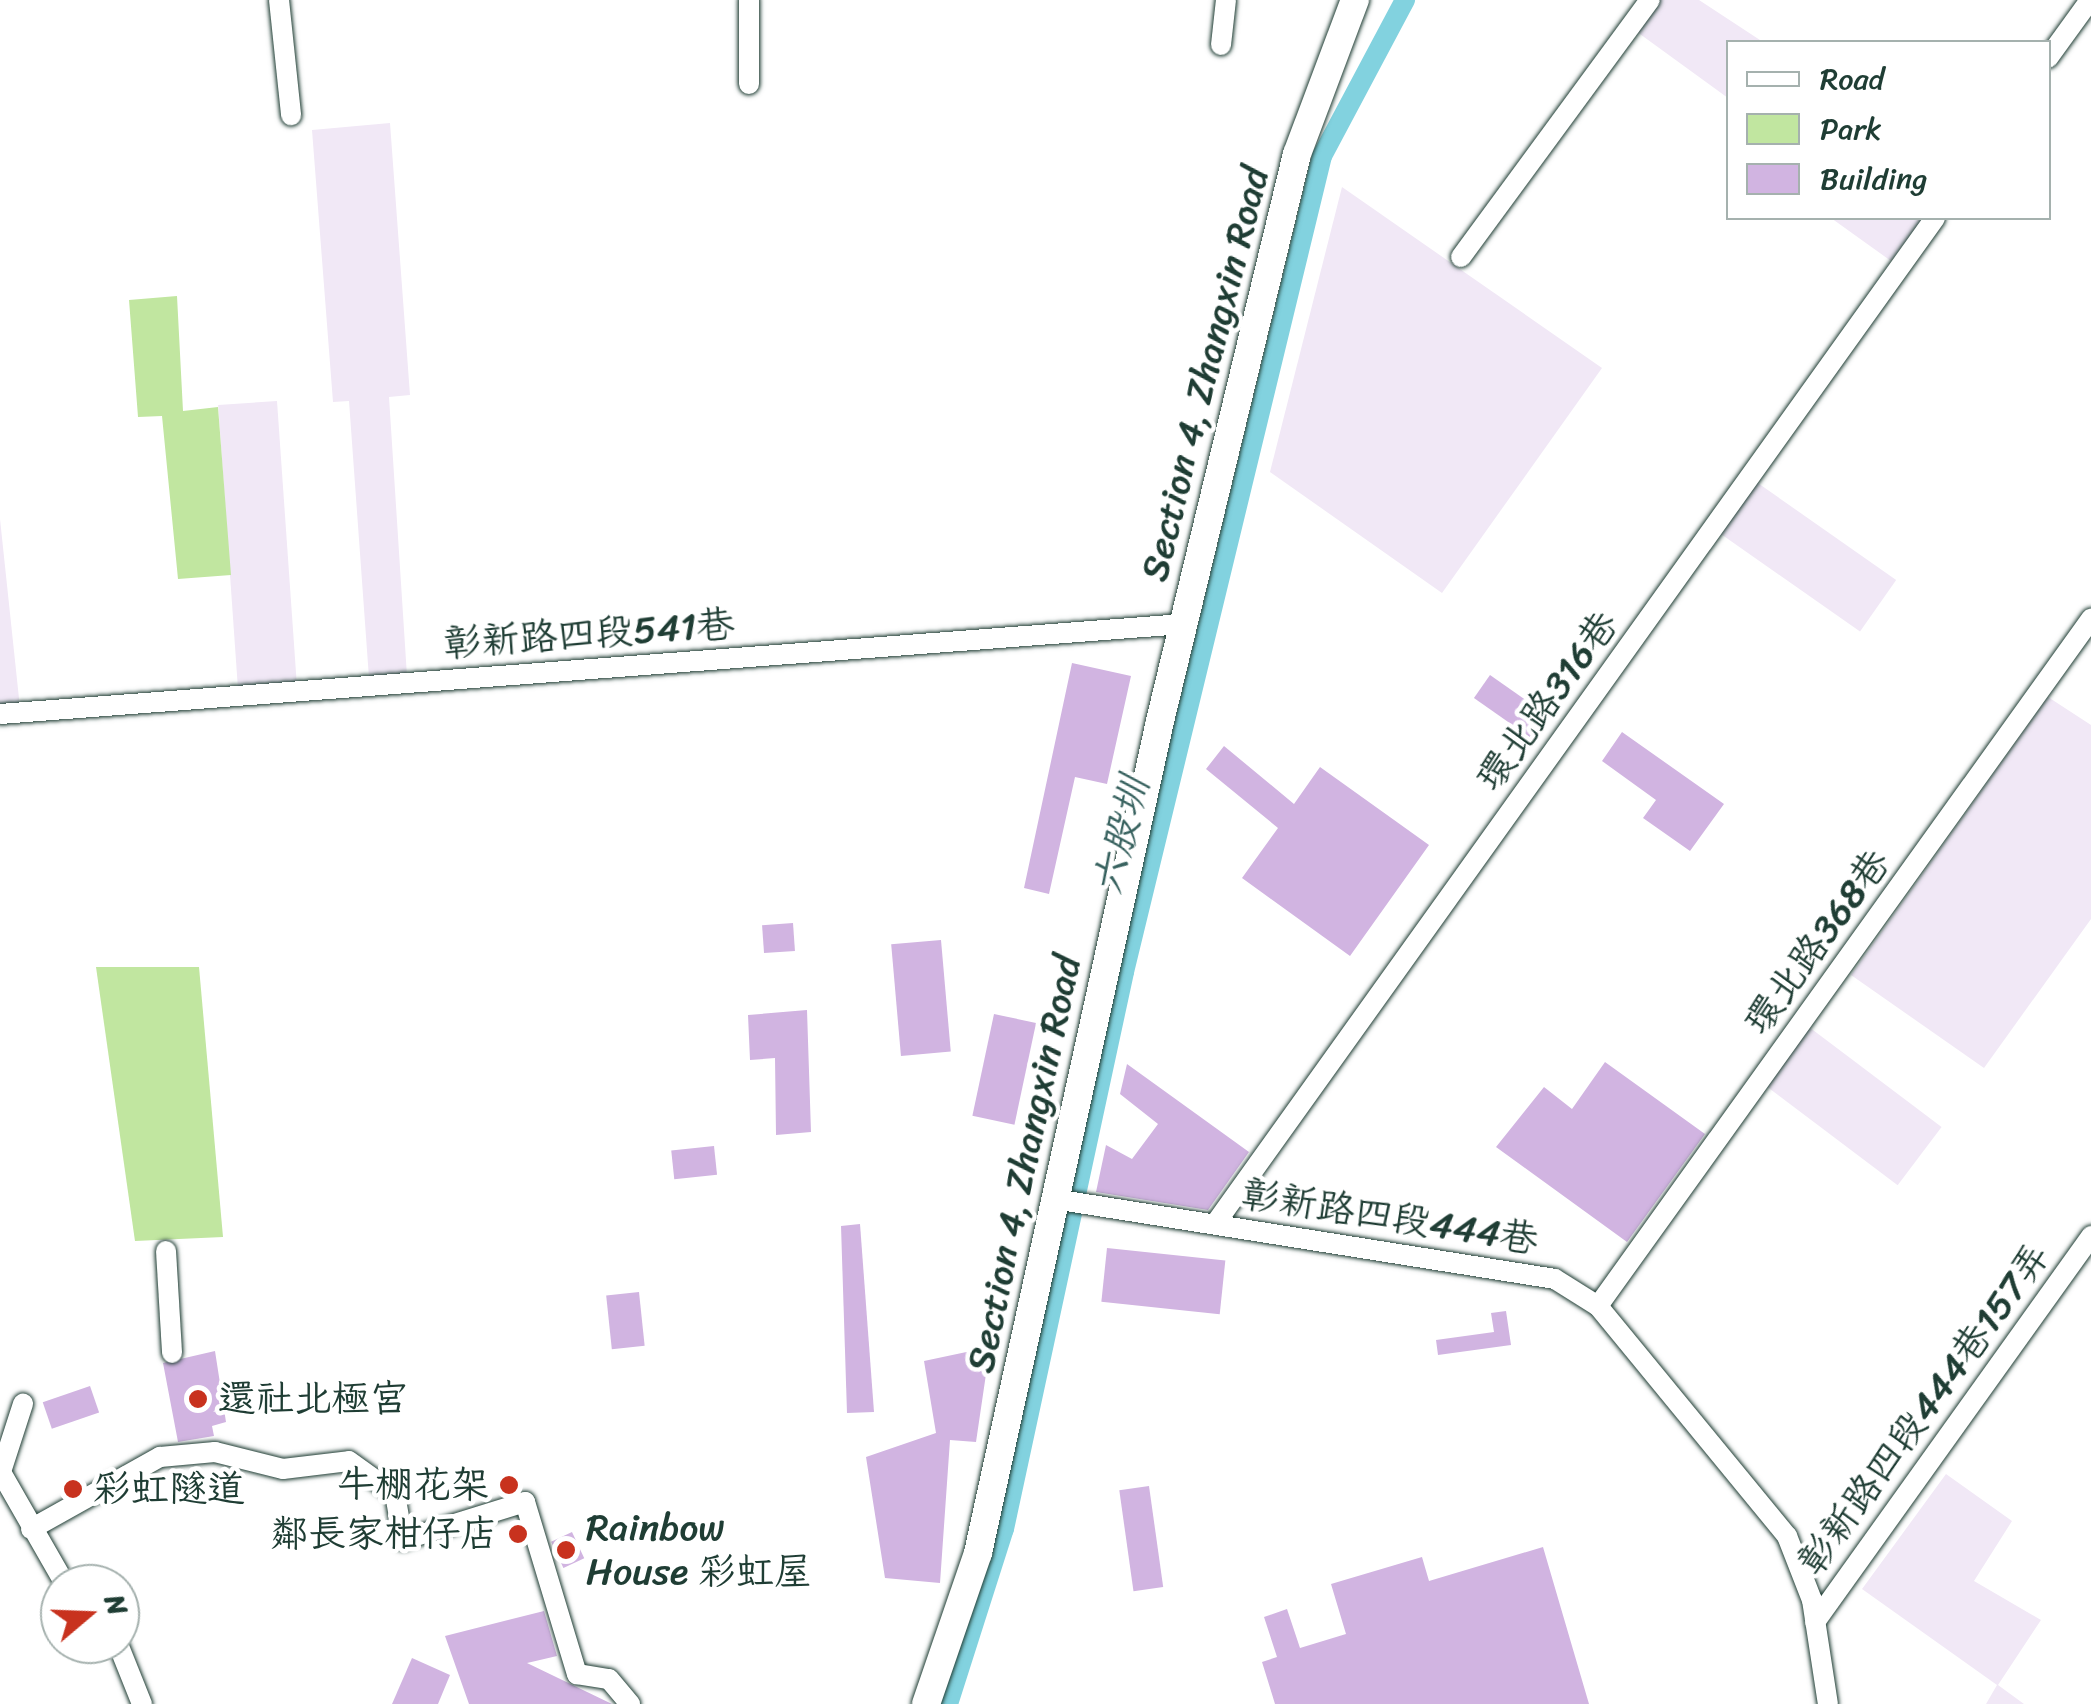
<!DOCTYPE html>
<html>
<head>
<meta charset="utf-8">
<style>
	body { margin:0 }
	#map { position:relative; width:2091px; height:1704px; overflow:hidden; background:#fff; font-family:Sriracha,"LXGW WenKai TC",sans-serif }
	div>[style] { position:absolute }
	.built>* { inset:0; background:#f1e8f6; transform-origin:0 0 }
	.green>* { inset:0; background:#c1e6a0 }
	.canal>* { height:20px; margin:-10px; padding:0 10px; transform-origin:10px; border-radius:10px; background:#82d2df }
	.building>* { inset:0; background:#d1b4e1; transform-origin:0 0 }
	.roads { filter:drop-shadow(0 0 2px #1f3d34) drop-shadow(0 0 2px #1f3d34) }
	.street>* { height:20px; margin:-10px; padding:0 10px; transform-origin:10px; border-radius:10px; background:#fff }
	.secondary>* { height:28px; margin:-14px; padding:0 14px; transform-origin:14px; border-radius:14px; background:#fff }
	.dots>* { width:28px; height:28px; translate:-50% -50%; box-sizing:border-box; border:5px solid #fff; border-radius:50% }
	span { translate:-50% -50%; white-space:nowrap; text-align:center; line-height:1.15; -webkit-text-stroke:9px #fff; paint-order:stroke }
	.street-label { font-size:38px; color:#1f3d34 }
	.poi-label { font-size:38px; color:#1f3d34 }
	.left { translate:0 -50%; text-align:left }
	.right { translate:-100% -50%; text-align:right }
	.water-label { font-size:40px; color:#38625f; font-style:italic }
	.legend { position:absolute; left:1726px; top:40px; width:325px; height:180px; box-sizing:border-box; background:#fff; border:2px solid #a5b1ae; margin:0; padding:12px 18px; list-style:none; font-size:30px; color:#1f3d34 }
	.legend li { display:flex; align-items:center; gap:20px; height:50px }
	.legend b { width:50px; border:2px solid #a5b1ae }
	.north { position:absolute; left:40px; top:1564px; width:100px; height:100px; box-sizing:border-box; background:#fff; border:2px solid #a5b1ae; border-radius:50%; rotate:71deg; font-size:28px; font-weight:700; line-height:40px; text-align:center; color:#1f3d34 }
	.north::after { content:''; display:block; margin:auto; width:35px; height:45px; background:#c8321e; clip-path:polygon(50% 0,100% 100%,50% 72%,0 100%) }
</style>
</head>
<body>
<div id="map">
	<div class="built">
		<i style="clip-path:polygon(1658px 0,1699px 0,1763px 42px,1728px 42px,1728px 98px,1633px 29px)"></i>
		<i style="clip-path:polygon(390px 123px,410px 395px,389px 397px,407px 676px,369px 678px,349px 401px,333px 402px,312px 130px)"></i>
		<i style="clip-path:polygon(1342px 187px,1602px 368px,1442px 593px,1270px 472px)"></i>
		<i style="clip-path:polygon(1831px 218px,1923px 218px,1891px 261px)"></i>
		<i style="left:277px;top:401px;width:282px;height:59px;rotate:86deg"></i>
		<i style="left:1752px;top:479px;width:176px;height:63px;rotate:35deg"></i>
		<i style="clip-path:polygon(0 519px,20px 708px,0 710px)"></i>
		<i style="clip-path:polygon(2048px 697px,2091px 725px,2091px 919px,1984px 1068px,1851px 975px)"></i>
		<i style="left:1809px;top:1027px;width:166px;height:73px;rotate:37deg"></i>
		<i style="clip-path:polygon(1946px 1474px,2012px 1521px,1974px 1581px,2041px 1620px,1998px 1685px,2024px 1704px,1986px 1704px,1997px 1685px,1862px 1589px)"></i>
	</div>
	<div class="green">
		<i style="clip-path:polygon(177px 296px,183px 411px,218px 407px,231px 575px,178px 579px,162px 416px,138px 417px,129px 300px)"></i>
		<i style="clip-path:polygon(96px 967px,199px 967px,223px 1237px,135px 1241px)"></i>
	</div>
	<div class="canal">
		<i style="left:948px;top:1704px;width:184px;rotate:-72.3deg"></i>
		<i style="left:1004px;top:1529px;width:570px;rotate:-77.84deg"></i>
		<i style="left:1124px;top:972px;width:840px;rotate:-76.36deg"></i>
		<i style="left:1322px;top:156px;width:177px;rotate:-62deg"></i>
	</div>
	<div class="building">
		<i style="clip-path:polygon(1072px 663px,1131px 676px,1107px 784px,1075px 777px,1049px 894px,1024px 888px)"></i>
		<i style="left:1490px;top:675px;width:68px;height:28px;rotate:35deg"></i>
		<i style="clip-path:polygon(1622px 732px,1724px 804px,1690px 851px,1643px 818px,1656px 800px,1602px 761px)"></i>
		<i style="clip-path:polygon(1224px 746px,1294px 804px,1320px 767px,1429px 845px,1350px 956px,1242px 878px,1278px 828px,1206px 769px)"></i>
		<i style="left:793px;top:923px;width:28px;height:31px;rotate:86deg"></i>
		<i style="left:941px;top:940px;width:112px;height:50px;rotate:85deg"></i>
		<i style="clip-path:polygon(807px 1010px,811px 1132px,776px 1135px,775px 1058px,750px 1060px,748px 1015px)"></i>
		<i style="left:994px;top:1014px;width:43px;height:104px;rotate:12deg"></i>
		<i style="clip-path:polygon(1605px 1062px,1705px 1134px,1627px 1242px,1496px 1147px,1544px 1087px,1572px 1109px)"></i>
		<i style="clip-path:polygon(1127px 1064px,1249px 1152px,1208px 1210px,1096px 1192px,1106px 1145px,1132px 1159px,1158px 1124px,1120px 1094px)"></i>
		<i style="left:714px;top:1146px;width:29px;height:43px;rotate:84deg"></i>
		<i style="clip-path:polygon(860px 1224px,874px 1412px,847px 1413px,841px 1226px)"></i>
		<i style="left:1107px;top:1248px;width:119px;height:54px;rotate:6deg"></i>
		<i style="left:639px;top:1292px;width:54px;height:33px;rotate:84deg"></i>
		<i style="clip-path:polygon(1506px 1311px,1511px 1345px,1438px 1355px,1436px 1340px,1494px 1332px,1491px 1313px)"></i>
		<i style="clip-path:polygon(990px 1347px,976px 1442px,950px 1440px,940px 1583px,885px 1578px,866px 1457px,936px 1433px,924px 1361px)"></i>
		<i style="clip-path:polygon(215px 1351px,226px 1422px,212px 1426px,214px 1436px,178px 1442px,163px 1363px)"></i>
		<i style="left:90px;top:1386px;width:28px;height:50px;rotate:71deg"></i>
		<i style="left:1149px;top:1486px;width:102px;height:30px;rotate:82deg"></i>
		<i style="left:572px;top:1532px;width:29px;height:23px;rotate:65deg"></i>
		<i style="clip-path:polygon(1543px 1547px,1589px 1704px,1275px 1704px,1262px 1662px,1277px 1657px,1264px 1617px,1287px 1609px,1300px 1648px,1346px 1634px,1331px 1584px,1422px 1557px,1429px 1581px)"></i>
		<i style="clip-path:polygon(544px 1611px,557px 1656px,527px 1663px,612px 1704px,469px 1704px,445px 1636px)"></i>
		<i style="clip-path:polygon(412px 1658px,450px 1675px,438px 1704px,392px 1704px)"></i>
	</div>
	<div class="roads">
		<div class="street">
			<i style="left:279px;top:0;width:116px;rotate:84deg"></i>
			<i style="left:749px;top:0;width:84px;rotate:90deg"></i>
			<i style="left:1221px;top:45px;width:45px;rotate:-83.7deg"></i>
			<i style="left:2048px;top:58px;width:72px;rotate:-54.1deg"></i>
			<i style="left:1461px;top:257px;width:319px;rotate:-53.7deg"></i>
			<i style="left:0;top:714px;width:1186px;rotate:-4.35deg"></i>
			<i style="left:1054px;top:1199px;width:507px;rotate:9.07deg"></i>
			<i style="left:1555px;top:1279px;width:51px;rotate:32.1deg"></i>
			<i style="left:1598px;top:1306px;width:298px;rotate:50.6deg"></i>
			<i style="left:1787px;top:1536px;width:69px;rotate:68.7deg"></i>
			<i style="left:1812px;top:1600px;width:105px;rotate:81.3deg"></i>
			<i style="left:1215px;top:1224px;width:1237px;rotate:-54.41deg"></i>
			<i style="left:166px;top:1251px;width:102px;rotate:86.6deg"></i>
			<i style="left:1598px;top:1306px;width:846px;rotate:-54.34deg"></i>
			<i style="left:2px;top:1474px;width:127px;rotate:60.2deg"></i>
			<i style="left:0;top:1475px;width:75px;rotate:-72.1deg"></i>
			<i style="left:31px;top:1529px;width:148px;rotate:-29.2deg"></i>
			<i style="left:160px;top:1457px;width:55px;rotate:-5.2deg"></i>
			<i style="left:215px;top:1452px;width:70px;rotate:14deg"></i>
			<i style="left:283px;top:1469px;width:66px;rotate:-6.9deg"></i>
			<i style="left:349px;top:1461px;width:57px;rotate:35.7deg"></i>
			<i style="left:395px;top:1494px;width:47px;rotate:80.1deg"></i>
			<i style="left:403px;top:1540px;width:128px;rotate:-17.3deg"></i>
			<i style="left:525px;top:1502px;width:180px;rotate:73.2deg"></i>
			<i style="left:577px;top:1674px;width:32px;rotate:9deg"></i>
			<i style="left:609px;top:1679px;width:33px;rotate:50deg"></i>
			<i style="left:1815px;top:1622px;width:475px;rotate:-54.4deg"></i>
			<i style="left:118px;top:1644px;width:65px;rotate:68.2deg"></i>
		</div>
		<div class="secondary">
			<i style="left:926px;top:1704px;width:160px;rotate:-71deg"></i>
			<i style="left:978px;top:1553px;width:852px;rotate:-77.66deg"></i>
			<i style="left:1160px;top:721px;width:583px;rotate:-76.42deg"></i>
			<i style="left:1297px;top:154px;width:165px;rotate:-69.4deg"></i>
		</div>
	</div>
	<div class="dots">
		<i style="left:198px;top:1399px;background:#c8321e"></i>
		<i style="left:509px;top:1485px;background:#c8321e"></i>
		<i style="left:73px;top:1489px;background:#c8321e"></i>
		<i style="left:518px;top:1534px;background:#c8321e"></i>
		<i style="left:566px;top:1550px;background:#c8321e"></i>
	</div>
	<div class="street-label">
		<span style="left:1205px;top:374px;rotate:-76deg">Section 4, Zhangxin Road</span>
		<span style="left:589px;top:634px;rotate:-4deg">彰新路四段541巷</span>
		<span style="left:1547px;top:701px;rotate:-54deg">環北路316巷</span>
		<span style="left:1817px;top:942px;rotate:-54deg">環北路368巷</span>
		<span style="left:1024px;top:1164px;rotate:-78deg">Section 4, Zhangxin Road</span>
		<span style="left:1390px;top:1217px;rotate:9deg">彰新路四段444巷</span>
		<span style="left:1924px;top:1409px;rotate:-54deg">彰新路四段444巷157弄</span>
	</div>
	<div class="poi-label">
		<span class="left" style="left:218px;top:1399px">還社北極宮</span>
		<span class="right" style="left:489px;top:1485px">牛棚花架</span>
		<span class="left" style="left:93px;top:1489px">彩虹隧道</span>
		<span class="left" style="left:586px;top:1550px">Rainbow<br>House 彩虹屋</span>
		<span class="right" style="left:498px;top:1534px">鄰長家柑仔店</span>
	</div>
	<div class="water-label">
		<span style="left:1121px;top:836px;rotate:-76deg">六股圳</span>
	</div>
	<ul class="legend">
	<li><b style="height:12px;background:#fff"></b>Road</li>
	<li><b style="height:28px;background:#c1e6a0"></b>Park</li>
	<li><b style="height:28px;background:#d1b4e1"></b>Building</li>
	</ul>
	<div class="north">N</div>
</div>
</body>
</html>
